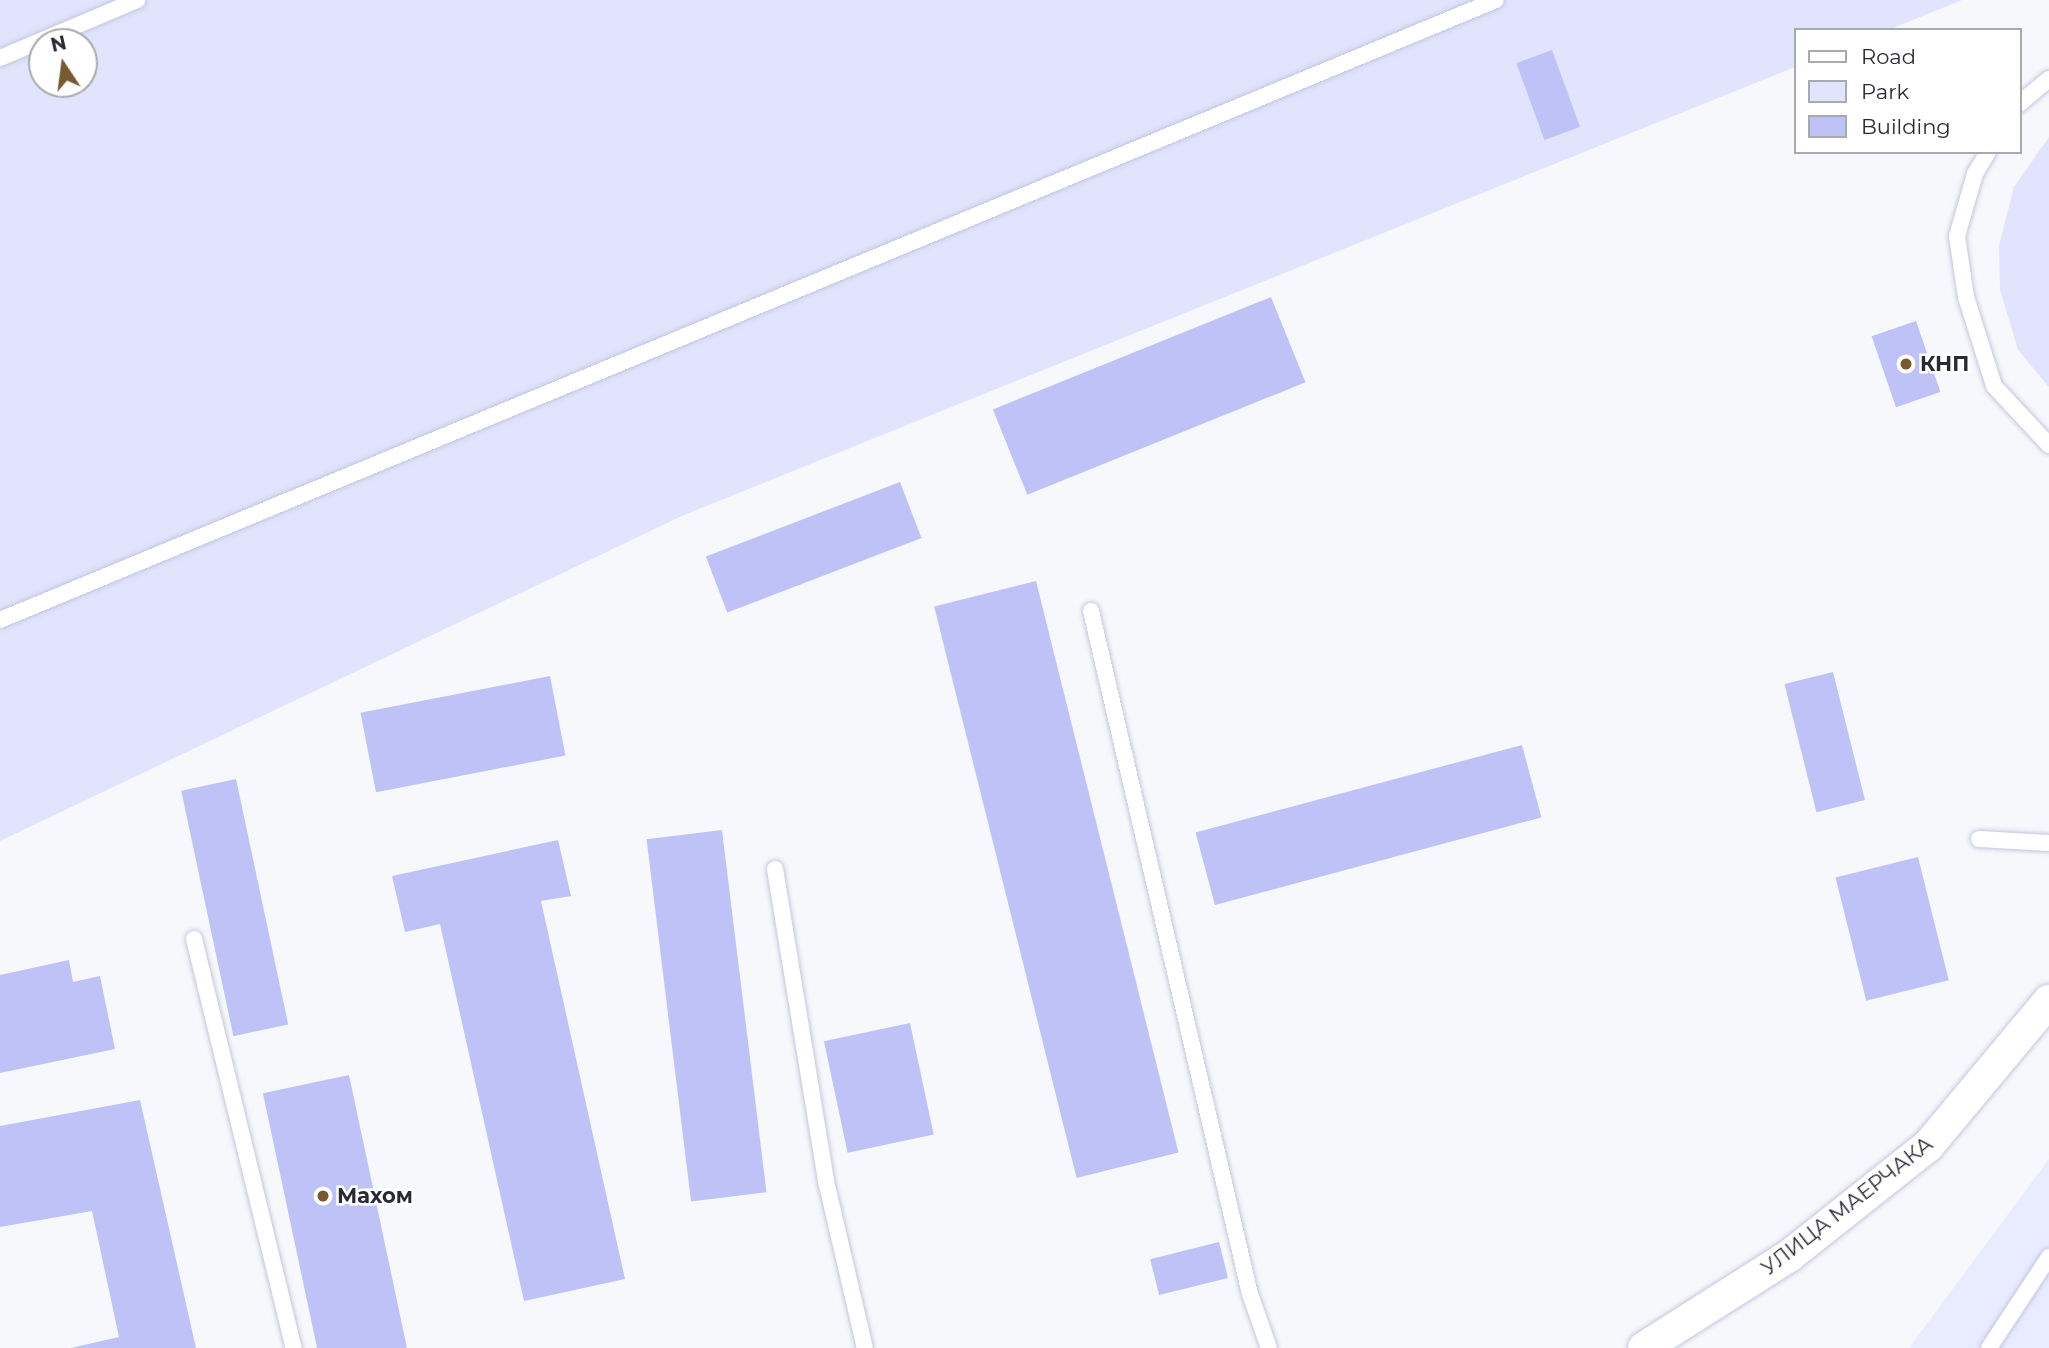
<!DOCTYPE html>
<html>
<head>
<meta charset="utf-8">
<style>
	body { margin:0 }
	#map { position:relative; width:2049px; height:1348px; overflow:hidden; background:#f7f8fc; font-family:Montserrat,sans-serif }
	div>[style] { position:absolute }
	.built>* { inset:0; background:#e9ebfe }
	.green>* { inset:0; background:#e1e4fc }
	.building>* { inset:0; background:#bec2f6; transform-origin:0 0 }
	.roads { filter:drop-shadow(0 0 2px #c4c6de) drop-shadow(0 0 2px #c4c6de) }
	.service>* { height:16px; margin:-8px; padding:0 8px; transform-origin:8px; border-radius:8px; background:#fff }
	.minor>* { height:32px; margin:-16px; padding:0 16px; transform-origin:16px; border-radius:16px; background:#fff }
	.dots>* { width:19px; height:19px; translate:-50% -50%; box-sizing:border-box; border:4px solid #fff; border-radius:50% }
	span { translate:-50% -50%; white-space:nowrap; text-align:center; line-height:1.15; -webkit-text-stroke:5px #fff; paint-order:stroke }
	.poi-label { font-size:21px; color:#292a33; font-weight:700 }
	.left { translate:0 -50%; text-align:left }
	.street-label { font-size:21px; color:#292a33 }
	.legend { position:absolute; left:1794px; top:28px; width:228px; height:126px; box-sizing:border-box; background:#fff; border:2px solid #a9aaad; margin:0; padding:9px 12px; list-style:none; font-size:21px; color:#292a33 }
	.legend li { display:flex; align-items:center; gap:14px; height:35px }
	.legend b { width:35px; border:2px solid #a9aaad }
	.north { position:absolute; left:28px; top:28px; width:70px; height:70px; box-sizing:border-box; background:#fff; border:2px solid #a9aaad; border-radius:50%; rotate:347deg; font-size:19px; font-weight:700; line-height:28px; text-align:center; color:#292a33 }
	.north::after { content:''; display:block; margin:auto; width:24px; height:32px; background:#79592f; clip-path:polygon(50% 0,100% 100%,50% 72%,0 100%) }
</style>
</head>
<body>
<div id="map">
	<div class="built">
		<i style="clip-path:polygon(2049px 1159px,2049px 1348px,1909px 1348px)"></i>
	</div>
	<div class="green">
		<i style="clip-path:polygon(evenodd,0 0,1962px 0,1888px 30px,1795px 30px,1795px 67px,684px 515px,0 841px,0 0,42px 42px,84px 42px,84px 84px,42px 84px,42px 42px)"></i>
		<i style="clip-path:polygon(2049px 137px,2049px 387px,2018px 350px,2000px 290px,1999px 246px,2014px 187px)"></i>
	</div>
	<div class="building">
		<i style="left:1552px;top:50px;width:82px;height:38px;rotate:70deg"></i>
		<i style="left:1271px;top:297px;width:92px;height:300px;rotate:68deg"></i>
		<i style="left:1916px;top:321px;width:75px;height:47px;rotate:71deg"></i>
		<i style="left:900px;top:482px;width:60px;height:208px;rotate:69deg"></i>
		<i style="left:1036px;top:581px;width:589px;height:105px;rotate:76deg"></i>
		<i style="left:1833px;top:672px;width:132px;height:50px;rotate:76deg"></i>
		<i style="left:550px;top:676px;width:81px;height:193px;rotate:79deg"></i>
		<i style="left:1522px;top:745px;width:75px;height:338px;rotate:75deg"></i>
		<i style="left:236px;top:779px;width:251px;height:56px;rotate:78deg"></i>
		<i style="left:722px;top:830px;width:365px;height:76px;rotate:83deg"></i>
		<i style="clip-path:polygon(558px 840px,571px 896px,541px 901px,625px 1279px,524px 1301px,440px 924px,405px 932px,392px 876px)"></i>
		<i style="left:1918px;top:857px;width:127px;height:85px;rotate:76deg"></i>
		<i style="clip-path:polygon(69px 960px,73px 982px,100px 976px,115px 1049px,0 1073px,0 975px)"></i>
		<i style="left:910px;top:1023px;width:114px;height:88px;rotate:78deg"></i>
		<i style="left:349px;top:1075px;width:279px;height:88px;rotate:78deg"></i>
		<i style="clip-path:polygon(140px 1100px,196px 1348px,71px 1348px,119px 1337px,92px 1211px,0 1227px,0 1126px)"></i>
		<i style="left:1219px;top:1242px;width:37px;height:71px;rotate:76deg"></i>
	</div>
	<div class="roads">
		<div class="service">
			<i style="left:0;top:58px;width:149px;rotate:-22.9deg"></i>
			<i style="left:2019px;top:104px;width:39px;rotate:-40deg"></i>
			<i style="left:1988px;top:152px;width:26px;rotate:121deg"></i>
			<i style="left:1975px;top:174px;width:65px;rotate:106.2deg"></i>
			<i style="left:1957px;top:236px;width:62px;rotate:81.6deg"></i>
			<i style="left:1966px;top:297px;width:93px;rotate:72.5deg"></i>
			<i style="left:1994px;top:386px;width:81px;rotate:47deg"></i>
			<i style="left:1091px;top:611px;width:701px;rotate:76.9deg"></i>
			<i style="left:1250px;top:1294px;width:57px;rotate:70.6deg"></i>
			<i style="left:0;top:620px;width:1619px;rotate:-22.51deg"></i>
			<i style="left:1979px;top:839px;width:70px;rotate:3.3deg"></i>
			<i style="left:775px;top:869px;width:316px;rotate:80.7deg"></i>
			<i style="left:826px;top:1181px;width:171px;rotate:76.9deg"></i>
			<i style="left:194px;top:939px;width:421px;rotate:76.3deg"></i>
			<i style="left:1989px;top:1348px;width:109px;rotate:-56.6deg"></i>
		</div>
		<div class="minor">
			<i style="left:1644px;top:1348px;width:172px;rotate:-32.4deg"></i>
			<i style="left:1789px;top:1256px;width:177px;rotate:-38.4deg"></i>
			<i style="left:1928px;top:1146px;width:189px;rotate:-50.2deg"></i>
		</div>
	</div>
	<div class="dots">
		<i style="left:1906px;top:364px;background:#79592f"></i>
		<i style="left:323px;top:1196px;background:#79592f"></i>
	</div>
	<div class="poi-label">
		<span class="left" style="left:1920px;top:364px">КНП</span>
		<span class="left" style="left:337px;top:1196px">Махом</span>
	</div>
	<div class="street-label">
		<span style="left:1847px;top:1206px;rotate:-38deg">УЛИЦА МАЕРЧАКА</span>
	</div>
	<ul class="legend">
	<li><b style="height:9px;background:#fff"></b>Road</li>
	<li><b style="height:19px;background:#e1e4fc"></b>Park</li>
	<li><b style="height:19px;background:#bec2f6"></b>Building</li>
	</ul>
	<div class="north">N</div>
</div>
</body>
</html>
